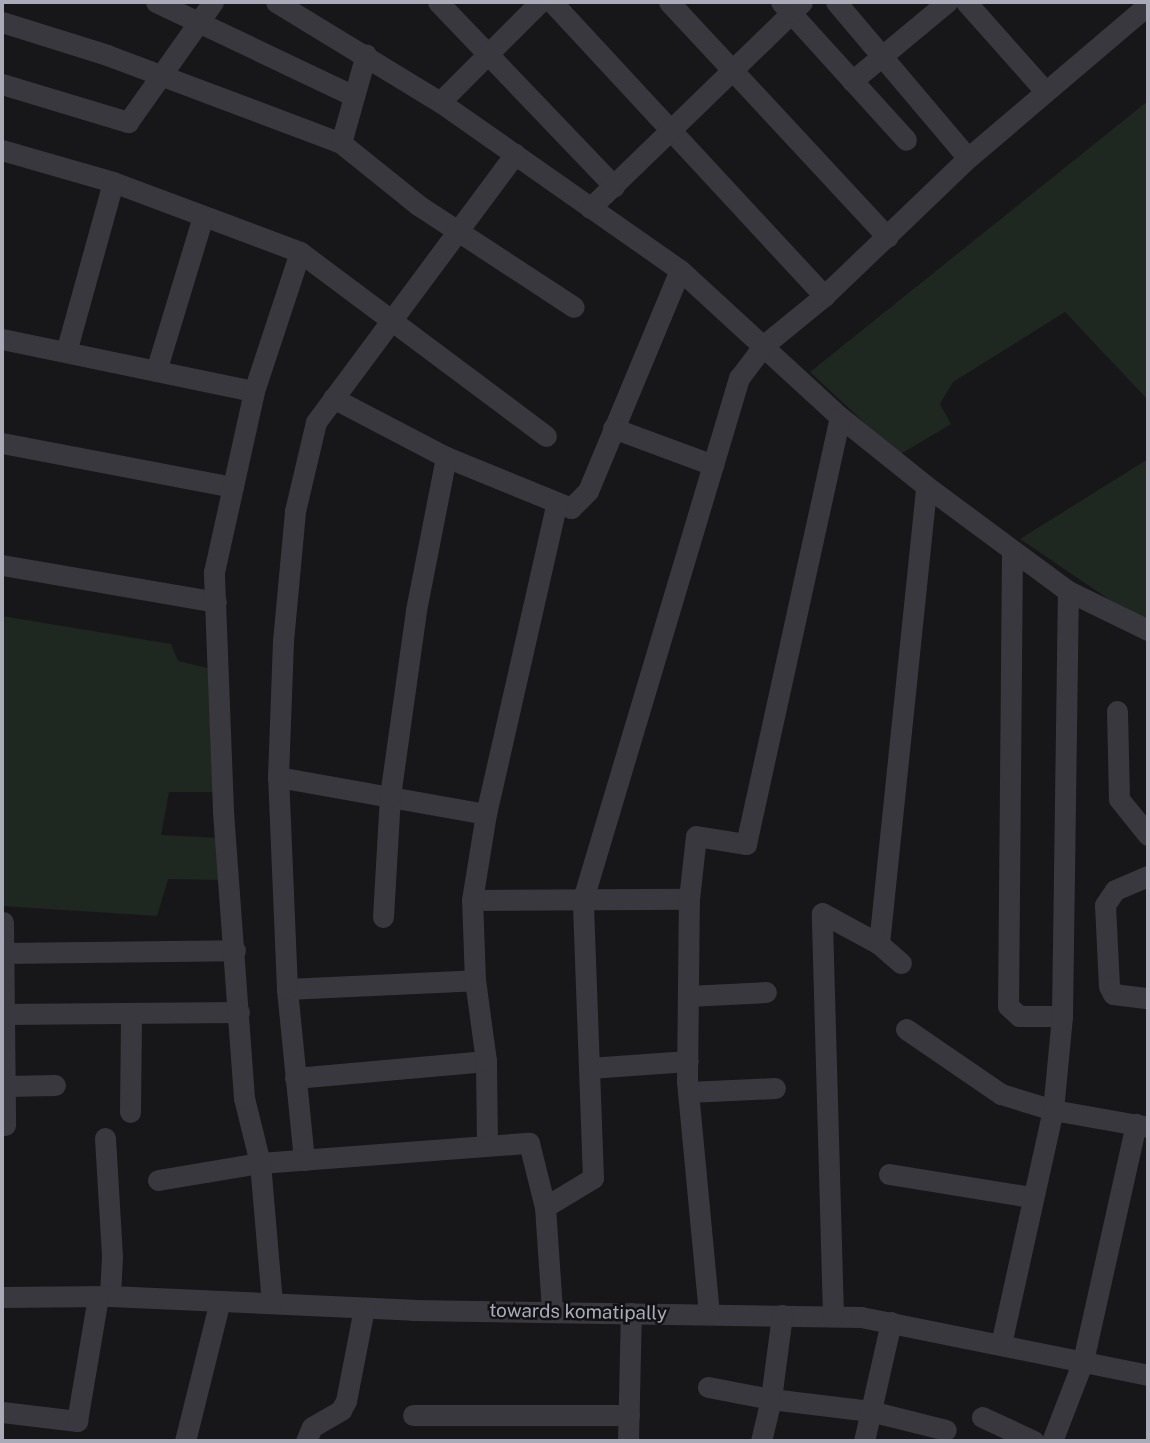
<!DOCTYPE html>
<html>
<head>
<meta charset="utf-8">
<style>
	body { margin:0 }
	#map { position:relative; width:1150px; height:1443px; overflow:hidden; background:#171719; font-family:"Public Sans",sans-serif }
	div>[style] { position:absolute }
	.green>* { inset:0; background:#1e2720 }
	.minor>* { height:21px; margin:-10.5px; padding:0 10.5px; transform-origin:10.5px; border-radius:10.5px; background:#38383e }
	span { translate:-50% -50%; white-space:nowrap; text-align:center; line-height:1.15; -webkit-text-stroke:5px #121214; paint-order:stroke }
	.street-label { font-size:19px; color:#a9abb9 }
	.frame { position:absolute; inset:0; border:4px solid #a9abb9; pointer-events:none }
</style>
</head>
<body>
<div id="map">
	<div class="green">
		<i style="clip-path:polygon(1148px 101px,1148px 400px,1065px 312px,953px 382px,940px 404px,951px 424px,899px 455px,810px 372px)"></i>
		<i style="clip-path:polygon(1148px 459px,1148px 619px,1110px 600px,1020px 539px)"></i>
		<i style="clip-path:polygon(2px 616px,171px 644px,178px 661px,212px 669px,214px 792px,169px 792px,161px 835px,221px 838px,225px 880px,168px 879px,157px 916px,2px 906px)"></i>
	</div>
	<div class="minor">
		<i style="left:156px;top:2px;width:219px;rotate:25.4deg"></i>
		<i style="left:276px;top:2px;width:192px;rotate:31.4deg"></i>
		<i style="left:440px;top:102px;width:293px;rotate:35deg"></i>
		<i style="left:680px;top:270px;width:217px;rotate:42.6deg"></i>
		<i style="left:840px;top:417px;width:110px;rotate:38.7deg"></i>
		<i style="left:926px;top:486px;width:177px;rotate:36.5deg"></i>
		<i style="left:1068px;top:591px;width:89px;rotate:26deg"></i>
		<i style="left:438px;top:2px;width:255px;rotate:46.3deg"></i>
		<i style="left:552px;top:2px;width:401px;rotate:47.2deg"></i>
		<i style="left:669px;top:2px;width:321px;rotate:47.1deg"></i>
		<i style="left:802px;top:2px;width:16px;rotate:135deg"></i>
		<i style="left:791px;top:13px;width:171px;rotate:47.8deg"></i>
		<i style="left:836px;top:2px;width:204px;rotate:49.8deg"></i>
		<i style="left:966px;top:2px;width:118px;rotate:48.4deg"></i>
		<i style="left:2px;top:22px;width:110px;rotate:17.4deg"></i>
		<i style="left:107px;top:55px;width:250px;rotate:20.6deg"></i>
		<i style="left:341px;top:143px;width:99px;rotate:38.8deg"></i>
		<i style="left:418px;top:205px;width:186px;rotate:33.2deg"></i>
		<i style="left:852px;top:81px;width:124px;rotate:-39.7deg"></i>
		<i style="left:2px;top:84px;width:132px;rotate:16.8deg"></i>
		<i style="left:128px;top:122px;width:147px;rotate:-54.7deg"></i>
		<i style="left:440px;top:102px;width:141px;rotate:-45deg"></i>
		<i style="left:341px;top:143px;width:92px;rotate:-74.3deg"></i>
		<i style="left:2px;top:150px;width:116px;rotate:16.1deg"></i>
		<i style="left:113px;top:182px;width:200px;rotate:20.5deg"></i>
		<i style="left:300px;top:252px;width:307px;rotate:36.8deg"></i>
		<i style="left:590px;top:208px;width:280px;rotate:-44.1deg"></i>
		<i style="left:791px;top:13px;width:15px;rotate:-132deg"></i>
		<i style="left:2px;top:339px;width:257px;rotate:11.7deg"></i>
		<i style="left:66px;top:352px;width:176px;rotate:-74.5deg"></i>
		<i style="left:156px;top:371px;width:162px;rotate:-73.1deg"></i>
		<i style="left:333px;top:398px;width:127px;rotate:27.6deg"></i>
		<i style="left:446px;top:457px;width:135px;rotate:22.2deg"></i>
		<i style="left:571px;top:508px;width:24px;rotate:-45deg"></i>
		<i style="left:588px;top:491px;width:239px;rotate:-67.4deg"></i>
		<i style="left:613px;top:428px;width:107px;rotate:20.3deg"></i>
		<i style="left:2px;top:443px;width:235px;rotate:10.8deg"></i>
		<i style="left:1012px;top:551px;width:455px;rotate:90.5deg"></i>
		<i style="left:1008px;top:1006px;width:15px;rotate:42deg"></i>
		<i style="left:1019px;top:1016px;width:43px"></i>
		<i style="left:2px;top:565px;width:217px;rotate:9.8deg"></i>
		<i style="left:1117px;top:711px;width:88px;rotate:88.7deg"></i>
		<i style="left:1119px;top:799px;width:46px;rotate:51.1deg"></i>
		<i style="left:278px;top:777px;width:211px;rotate:10.1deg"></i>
		<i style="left:1148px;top:876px;width:36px;rotate:157deg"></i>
		<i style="left:1115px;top:890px;width:18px;rotate:124deg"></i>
		<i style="left:1105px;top:905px;width:81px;rotate:87.2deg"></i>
		<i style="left:1109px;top:986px;width:9px;rotate:63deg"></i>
		<i style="left:1113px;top:994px;width:35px;rotate:7deg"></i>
		<i style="left:472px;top:900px;width:217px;rotate:-0.3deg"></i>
		<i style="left:383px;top:917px;width:121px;rotate:-86.7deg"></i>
		<i style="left:390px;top:796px;width:188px;rotate:-82deg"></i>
		<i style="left:416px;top:610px;width:156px;rotate:-78.9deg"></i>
		<i style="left:3px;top:922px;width:203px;rotate:89.4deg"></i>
		<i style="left:879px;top:944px;width:460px;rotate:-84.1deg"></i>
		<i style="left:2px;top:953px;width:233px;rotate:-0.7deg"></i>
		<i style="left:287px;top:989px;width:188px;rotate:-2.7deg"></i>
		<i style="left:688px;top:996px;width:78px;rotate:-2.9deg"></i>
		<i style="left:2px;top:1014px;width:237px;rotate:-0.5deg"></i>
		<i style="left:906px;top:1029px;width:115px;rotate:34.4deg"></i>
		<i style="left:1001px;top:1094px;width:54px;rotate:17.1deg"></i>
		<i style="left:1053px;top:1110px;width:97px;rotate:10.1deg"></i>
		<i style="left:589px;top:1068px;width:99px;rotate:-4deg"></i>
		<i style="left:295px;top:1078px;width:192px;rotate:-5.1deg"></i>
		<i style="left:6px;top:1086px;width:49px;rotate:-1.2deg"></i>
		<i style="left:688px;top:1092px;width:87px;rotate:-2.6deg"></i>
		<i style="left:130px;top:1112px;width:99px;rotate:-89.4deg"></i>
		<i style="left:105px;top:1138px;width:118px;rotate:86.6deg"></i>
		<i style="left:112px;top:1256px;width:40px;rotate:92.9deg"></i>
		<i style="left:487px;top:1145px;width:84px;rotate:-90.7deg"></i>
		<i style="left:486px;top:1061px;width:82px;rotate:-97.7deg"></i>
		<i style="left:475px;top:980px;width:80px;rotate:-92.1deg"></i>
		<i style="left:472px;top:900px;width:87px;rotate:-80.8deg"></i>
		<i style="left:486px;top:814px;width:317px;rotate:-77.2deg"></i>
		<i style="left:304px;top:1160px;width:172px;rotate:-95.7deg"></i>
		<i style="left:287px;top:989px;width:212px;rotate:-92.4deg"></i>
		<i style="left:278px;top:777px;width:136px;rotate:-87.9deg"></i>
		<i style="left:283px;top:641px;width:131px;rotate:-84.7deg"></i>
		<i style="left:295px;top:511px;width:91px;rotate:-76.7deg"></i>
		<i style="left:316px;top:422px;width:334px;rotate:-53.4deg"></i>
		<i style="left:889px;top:1174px;width:144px;rotate:9.2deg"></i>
		<i style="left:158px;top:1180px;width:103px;rotate:-9.5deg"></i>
		<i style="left:260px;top:1163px;width:270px;rotate:-4.3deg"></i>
		<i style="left:529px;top:1143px;width:66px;rotate:76deg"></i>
		<i style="left:545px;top:1207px;width:104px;rotate:86.1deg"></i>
		<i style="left:545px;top:1207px;width:56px;rotate:-31.1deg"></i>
		<i style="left:593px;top:1178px;width:279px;rotate:-92.1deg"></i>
		<i style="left:583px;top:899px;width:544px;rotate:-73.33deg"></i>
		<i style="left:739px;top:378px;width:41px;rotate:-52.9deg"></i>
		<i style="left:764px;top:345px;width:77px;rotate:-39.2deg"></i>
		<i style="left:824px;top:296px;width:199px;rotate:-43.8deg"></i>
		<i style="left:968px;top:158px;width:236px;rotate:-40.4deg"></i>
		<i style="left:2px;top:1297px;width:108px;rotate:-0.5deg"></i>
		<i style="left:110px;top:1296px;width:303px;rotate:2.6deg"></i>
		<i style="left:413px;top:1310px;width:448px;rotate:0.9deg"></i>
		<i style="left:861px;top:1317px;width:293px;rotate:11.4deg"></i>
		<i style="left:272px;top:1303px;width:141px;rotate:-94.9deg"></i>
		<i style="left:260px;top:1163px;width:67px;rotate:-103.8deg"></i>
		<i style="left:244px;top:1098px;width:289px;rotate:-94.2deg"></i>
		<i style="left:223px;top:810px;width:238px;rotate:-92.2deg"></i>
		<i style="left:214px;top:572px;width:185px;rotate:-77.5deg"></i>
		<i style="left:254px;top:391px;width:146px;rotate:-71.7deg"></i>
		<i style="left:709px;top:1314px;width:234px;rotate:-95.4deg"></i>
		<i style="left:687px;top:1081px;width:182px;rotate:-89.4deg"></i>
		<i style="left:689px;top:899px;width:63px;rotate:-83.7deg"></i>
		<i style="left:696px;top:836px;width:51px;rotate:9.1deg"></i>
		<i style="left:746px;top:844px;width:437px;rotate:-77.6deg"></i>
		<i style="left:782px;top:1315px;width:85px;rotate:97.5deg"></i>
		<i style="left:771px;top:1399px;width:100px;rotate:6.9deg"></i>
		<i style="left:870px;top:1411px;width:78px;rotate:14deg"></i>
		<i style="left:833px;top:1316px;width:403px;rotate:-91.6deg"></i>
		<i style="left:822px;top:913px;width:65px;rotate:28.5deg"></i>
		<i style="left:879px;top:944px;width:29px;rotate:41deg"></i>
		<i style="left:1001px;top:1344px;width:240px;rotate:-77.5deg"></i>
		<i style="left:1053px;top:1110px;width:94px;rotate:-84.5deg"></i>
		<i style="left:1062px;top:1016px;width:425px;rotate:-89.2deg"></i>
		<i style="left:708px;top:1387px;width:64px;rotate:10.8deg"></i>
		<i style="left:771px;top:1399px;width:43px;rotate:103.4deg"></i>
		<i style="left:2px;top:1412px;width:76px;rotate:6.8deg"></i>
		<i style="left:77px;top:1421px;width:126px;rotate:-80.4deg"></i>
		<i style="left:413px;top:1415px;width:216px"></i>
		<i style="left:982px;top:1417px;width:57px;rotate:24.8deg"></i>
		<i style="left:185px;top:1441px;width:144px;rotate:-76deg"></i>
		<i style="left:306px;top:1441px;width:15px;rotate:-67deg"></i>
		<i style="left:312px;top:1427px;width:34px;rotate:-30deg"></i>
		<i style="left:341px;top:1410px;width:10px;rotate:-61deg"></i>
		<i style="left:346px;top:1401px;width:95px;rotate:-79deg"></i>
		<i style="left:628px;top:1441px;width:128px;rotate:-88.7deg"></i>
		<i style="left:864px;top:1441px;width:122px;rotate:-77.2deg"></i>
		<i style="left:1052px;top:1441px;width:86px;rotate:-68.8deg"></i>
		<i style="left:1083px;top:1361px;width:243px;rotate:-77.4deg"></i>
	</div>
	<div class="street-label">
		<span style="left:578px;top:1312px;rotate:1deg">towards komatipally</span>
	</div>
	<div class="frame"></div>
</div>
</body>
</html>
